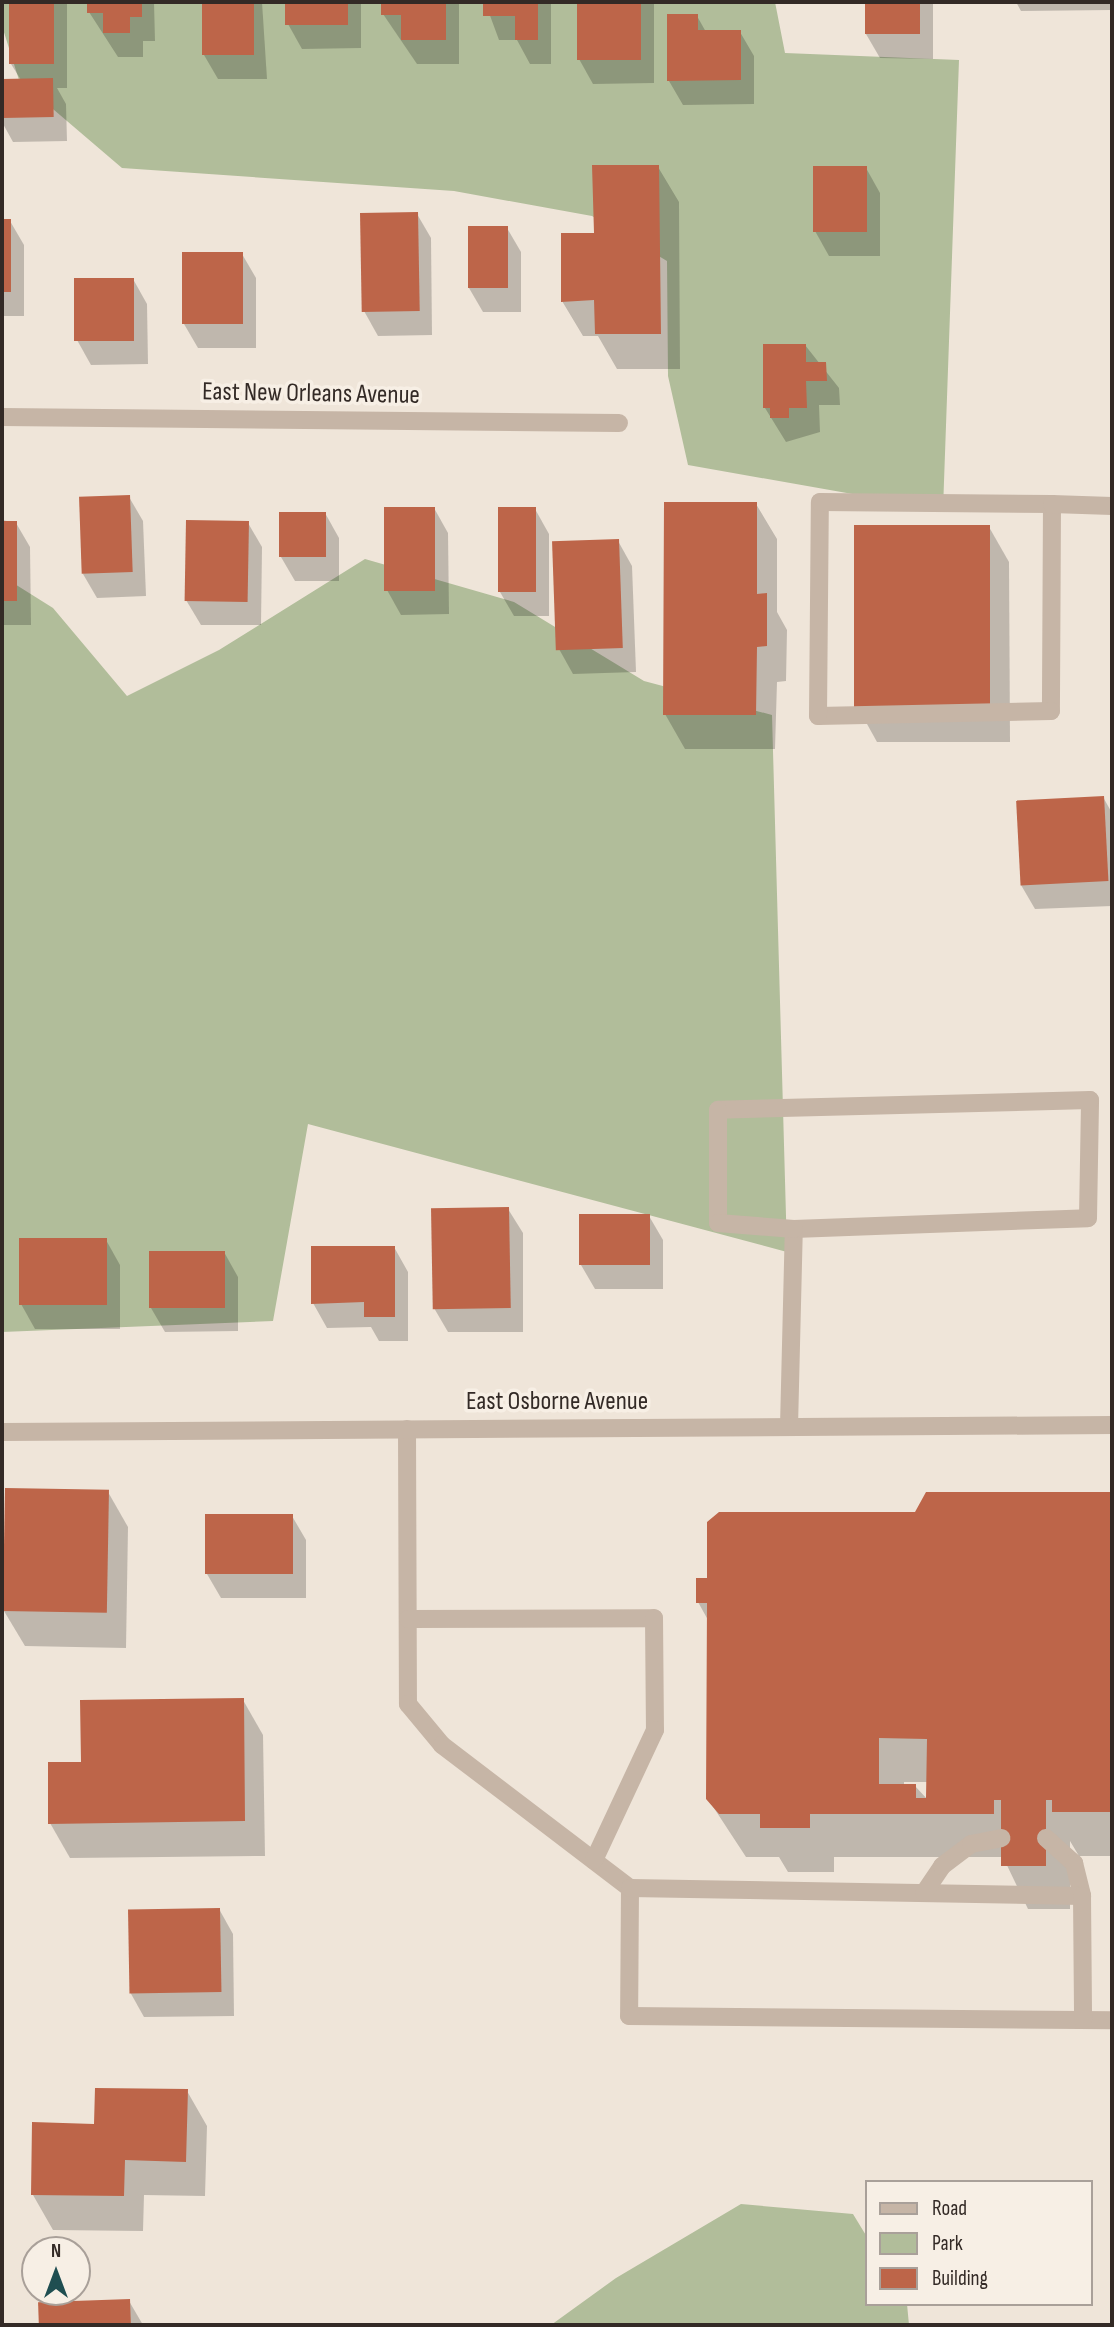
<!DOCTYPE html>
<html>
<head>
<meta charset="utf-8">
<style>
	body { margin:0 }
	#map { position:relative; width:1114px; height:2327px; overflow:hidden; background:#efe5d9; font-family:"Sofia Sans Condensed",sans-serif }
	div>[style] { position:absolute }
	.green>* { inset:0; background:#b1bd9a }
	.shadow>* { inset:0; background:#0003 }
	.building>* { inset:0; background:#bd6549; transform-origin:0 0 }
	.service>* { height:18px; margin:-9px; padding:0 9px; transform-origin:9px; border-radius:9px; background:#c6b5a6 }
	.minor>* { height:18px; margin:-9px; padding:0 9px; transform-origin:9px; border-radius:9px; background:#c6b5a6 }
	.tertiary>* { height:18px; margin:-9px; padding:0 9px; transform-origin:9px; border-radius:9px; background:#c6b5a6 }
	span { translate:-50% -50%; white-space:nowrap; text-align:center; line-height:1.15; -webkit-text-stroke:7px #f7efe5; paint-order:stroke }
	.street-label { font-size:26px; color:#332a26 }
	.frame { position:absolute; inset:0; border:4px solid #332a26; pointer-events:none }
	.legend { position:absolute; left:865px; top:2180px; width:228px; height:126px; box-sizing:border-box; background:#f7efe5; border:2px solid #a9a099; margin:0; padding:9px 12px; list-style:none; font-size:21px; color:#332a26 }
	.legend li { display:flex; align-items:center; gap:14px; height:35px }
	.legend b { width:35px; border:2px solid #a9a099 }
	.north { position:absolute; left:21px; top:2236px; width:70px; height:70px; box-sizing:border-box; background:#f7efe5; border:2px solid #a9a099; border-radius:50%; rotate:0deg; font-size:19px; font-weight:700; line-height:28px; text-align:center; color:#332a26 }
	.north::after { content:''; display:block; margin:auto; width:24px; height:32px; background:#1f4e51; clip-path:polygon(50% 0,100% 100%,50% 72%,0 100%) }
</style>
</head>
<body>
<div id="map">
	<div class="green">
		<i style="clip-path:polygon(2px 2px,775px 2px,785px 53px,959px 60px,943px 510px,688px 465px,668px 376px,667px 261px,592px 216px,454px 191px,122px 168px,19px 80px,2px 26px)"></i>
		<i style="clip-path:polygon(365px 559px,514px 602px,644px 681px,772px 715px,787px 1252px,308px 1124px,273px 1321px,2px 1332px,2px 576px,53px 608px,127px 696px,219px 650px)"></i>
		<i style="clip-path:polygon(741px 2204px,853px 2214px,867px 2237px,867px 2304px,907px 2304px,909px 2325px,551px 2325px,616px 2278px)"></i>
	</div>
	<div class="shadow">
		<i style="clip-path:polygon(11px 2px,67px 2px,67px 88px,57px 88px,66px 104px,67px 141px,13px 142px,2px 122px,2px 81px,21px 80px,11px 64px)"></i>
		<i style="clip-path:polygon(89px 2px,154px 2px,155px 41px,143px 41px,143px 57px,118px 57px,89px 12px)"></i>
		<i style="clip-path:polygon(204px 2px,262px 2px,267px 79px,218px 79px,204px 55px)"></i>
		<i style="clip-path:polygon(287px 2px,361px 2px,361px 48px,302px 49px,288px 24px)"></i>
		<i style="clip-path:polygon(383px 2px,459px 2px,459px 64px,417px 64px,383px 14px)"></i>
		<i style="clip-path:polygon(485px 2px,551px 2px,551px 64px,530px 64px,517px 40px,499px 40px)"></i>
		<i style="clip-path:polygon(579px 2px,654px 2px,654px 83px,593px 84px,579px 59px)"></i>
		<i style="clip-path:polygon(867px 2px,933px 2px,933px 59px,880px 58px,866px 34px)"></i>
		<i style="clip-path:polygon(1016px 2px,1112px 2px,1112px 10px,1021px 11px)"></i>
		<i style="clip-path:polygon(697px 16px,706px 32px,740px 32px,754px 56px,754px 104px,683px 105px,669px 81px)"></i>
		<i style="clip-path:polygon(658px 167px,679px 202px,680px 369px,617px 369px,598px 336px,583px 336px,562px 301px,595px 234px)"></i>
		<i style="clip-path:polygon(866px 168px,880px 193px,880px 256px,829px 256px,815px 231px)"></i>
		<i style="clip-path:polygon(417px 214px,431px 238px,432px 335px,378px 336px,364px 311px)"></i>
		<i style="clip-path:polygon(2px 221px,10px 221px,24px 245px,24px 316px,2px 316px)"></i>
		<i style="clip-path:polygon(507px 228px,521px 252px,521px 312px,483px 312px,469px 288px)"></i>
		<i style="clip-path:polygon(184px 254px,242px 254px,256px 278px,256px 348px,198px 348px,184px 324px)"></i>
		<i style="clip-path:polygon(133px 279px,147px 304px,148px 364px,91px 365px,77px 340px)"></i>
		<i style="clip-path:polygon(805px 345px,839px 388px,840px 405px,819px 405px,820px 432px,786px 442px,765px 408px,765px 346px)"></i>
		<i style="clip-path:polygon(129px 497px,143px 521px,146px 596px,97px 598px,83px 574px)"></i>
		<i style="clip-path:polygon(756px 504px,777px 539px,777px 612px,787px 630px,786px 681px,777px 682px,775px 749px,685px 749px,665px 714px)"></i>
		<i style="clip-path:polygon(434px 508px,448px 533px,449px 614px,401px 615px,387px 590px)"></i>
		<i style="clip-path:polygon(535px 509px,549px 534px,549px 616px,514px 616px,500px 592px)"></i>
		<i style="clip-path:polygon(325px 513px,339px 538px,339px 581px,295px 581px,281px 557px)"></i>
		<i style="clip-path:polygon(2px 520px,16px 523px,30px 547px,31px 625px,2px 625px)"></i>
		<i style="clip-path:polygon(248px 523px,262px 547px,261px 625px,201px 625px,186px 600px)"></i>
		<i style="clip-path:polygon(989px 527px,1009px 562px,1010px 742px,877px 742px,857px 706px)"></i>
		<i style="clip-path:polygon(618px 541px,632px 566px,636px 672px,573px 674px,559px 649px)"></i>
		<i style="clip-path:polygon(1103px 797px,1112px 813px,1112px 906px,1035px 909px,1021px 885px)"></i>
		<i style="clip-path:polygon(508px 1209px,523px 1233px,523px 1332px,448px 1332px,434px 1308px)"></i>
		<i style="clip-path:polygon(581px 1216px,649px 1216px,663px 1240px,663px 1289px,595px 1289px,581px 1265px)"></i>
		<i style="clip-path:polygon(106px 1240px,120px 1265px,120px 1329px,35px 1329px,21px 1304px)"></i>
		<i style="clip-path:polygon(394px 1247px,408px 1272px,408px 1341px,379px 1341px,371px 1327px,327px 1328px,313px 1303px)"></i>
		<i style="clip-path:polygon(224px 1252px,238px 1277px,238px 1331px,165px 1332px,151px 1308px)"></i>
		<i style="clip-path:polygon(108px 1492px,128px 1527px,126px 1648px,25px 1646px,4px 1611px)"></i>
		<i style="clip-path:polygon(evenodd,928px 1494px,1112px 1494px,1112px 1856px,1079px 1856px,1070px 1841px,1070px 1909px,1028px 1909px,1003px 1857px,834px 1857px,834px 1872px,788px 1872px,779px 1857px,746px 1857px,708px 1799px,708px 1620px,698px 1602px,708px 1580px,916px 1514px,928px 1494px,904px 1782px,928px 1782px,928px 1800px,915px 1786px,904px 1786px,904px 1782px)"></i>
		<i style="clip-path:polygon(292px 1516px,306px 1540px,306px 1598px,221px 1598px,207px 1574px)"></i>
		<i style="clip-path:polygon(243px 1700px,263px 1735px,265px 1856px,70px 1858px,50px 1823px,83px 1763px)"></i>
		<i style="clip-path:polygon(219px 1909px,233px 1934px,234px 2016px,144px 2017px,130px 1992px)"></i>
		<i style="clip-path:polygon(187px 2091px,207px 2126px,205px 2196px,144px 2195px,143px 2231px,53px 2230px,33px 2195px,96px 2126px)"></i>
		<i style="clip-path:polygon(129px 2301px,143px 2325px,40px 2325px,40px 2303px)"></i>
	</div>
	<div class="building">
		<i style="left:9px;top:2px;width:45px;height:62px"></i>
		<i style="clip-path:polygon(87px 2px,142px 2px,142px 17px,130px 17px,130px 33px,103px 33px,103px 13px,87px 13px)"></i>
		<i style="left:202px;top:2px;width:52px;height:53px"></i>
		<i style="left:285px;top:2px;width:63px;height:23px"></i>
		<i style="clip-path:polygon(381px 2px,446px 2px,446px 40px,401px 40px,401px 15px,381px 15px)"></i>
		<i style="clip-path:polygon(483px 2px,538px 2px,538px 40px,515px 40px,515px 16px,483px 16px)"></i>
		<i style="left:577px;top:2px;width:64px;height:58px"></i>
		<i style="left:865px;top:2px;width:55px;height:32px"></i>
		<i style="clip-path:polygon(667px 14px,698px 14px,698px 30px,741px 30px,741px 80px,667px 81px)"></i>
		<i style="left:53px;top:78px;width:39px;height:51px;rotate:89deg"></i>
		<i style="clip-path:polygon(592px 165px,659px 165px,661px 334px,595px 334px,594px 300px,561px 302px,561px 233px,594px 233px)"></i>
		<i style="left:813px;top:166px;width:54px;height:66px"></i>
		<i style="left:418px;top:212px;width:99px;height:58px;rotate:89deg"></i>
		<i style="left:2px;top:219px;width:9px;height:73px"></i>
		<i style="left:468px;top:226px;width:40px;height:62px"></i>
		<i style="left:182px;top:252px;width:61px;height:72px"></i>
		<i style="left:74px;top:278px;width:60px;height:63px"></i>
		<i style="clip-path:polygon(763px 344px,806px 344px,806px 362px,826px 362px,827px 381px,806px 381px,807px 408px,789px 408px,789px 418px,770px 418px,770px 408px,763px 408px)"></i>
		<i style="left:130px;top:495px;width:77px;height:51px;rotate:88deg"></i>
		<i style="clip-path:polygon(664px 502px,757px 502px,757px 594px,767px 593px,767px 646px,757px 647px,756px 715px,663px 715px)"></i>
		<i style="left:384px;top:507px;width:51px;height:84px"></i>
		<i style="left:498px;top:507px;width:38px;height:85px"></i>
		<i style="left:279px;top:512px;width:47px;height:45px"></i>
		<i style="left:186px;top:520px;width:63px;height:81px;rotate:1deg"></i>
		<i style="left:2px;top:521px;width:15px;height:80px"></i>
		<i style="left:990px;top:525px;width:182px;height:136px;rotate:90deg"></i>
		<i style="left:619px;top:539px;width:109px;height:67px;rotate:88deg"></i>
		<i style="left:1104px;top:796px;width:85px;height:88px;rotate:87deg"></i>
		<i style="left:509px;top:1207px;width:101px;height:78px;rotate:89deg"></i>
		<i style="left:579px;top:1214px;width:71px;height:51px"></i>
		<i style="left:19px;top:1238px;width:88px;height:67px"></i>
		<i style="clip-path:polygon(311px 1246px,395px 1246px,395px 1317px,364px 1317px,364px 1302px,311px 1304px)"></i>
		<i style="left:149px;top:1251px;width:76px;height:57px"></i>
		<i style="left:5px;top:1488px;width:104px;height:123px;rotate:1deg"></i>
		<i style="clip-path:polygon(evenodd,926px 1492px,1112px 1492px,1112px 1812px,1052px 1812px,1052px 1800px,1046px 1800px,1046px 1866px,1001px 1866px,1001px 1800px,994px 1800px,994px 1814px,810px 1814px,810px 1828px,760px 1828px,760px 1814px,719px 1814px,706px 1799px,707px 1603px,696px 1603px,696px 1578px,707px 1578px,707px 1522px,719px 1512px,915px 1512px,926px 1492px,879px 1738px,927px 1739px,926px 1798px,916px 1798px,916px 1784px,879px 1784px,879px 1738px)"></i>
		<i style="left:205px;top:1514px;width:88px;height:60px"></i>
		<i style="clip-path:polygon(244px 1698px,245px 1821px,48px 1824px,48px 1762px,81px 1762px,80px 1700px)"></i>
		<i style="left:220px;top:1908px;width:84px;height:92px;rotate:89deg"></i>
		<i style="clip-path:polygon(95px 2088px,188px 2089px,186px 2162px,125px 2160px,124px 2196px,31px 2195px,32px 2122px,94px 2124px)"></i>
		<i style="left:130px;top:2299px;width:26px;height:92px;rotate:88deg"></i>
	</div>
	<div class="service">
		<i style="left:1052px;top:504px;width:207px;rotate:90.3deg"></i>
		<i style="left:1051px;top:711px;width:233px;rotate:178.8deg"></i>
		<i style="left:818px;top:716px;width:214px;rotate:-89.5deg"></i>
		<i style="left:820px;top:502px;width:232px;rotate:0.5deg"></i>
		<i style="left:1052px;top:504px;width:60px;rotate:1.9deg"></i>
		<i style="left:789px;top:1427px;width:198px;rotate:-88.6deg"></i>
		<i style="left:794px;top:1229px;width:294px;rotate:-2.1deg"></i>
		<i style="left:1088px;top:1218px;width:118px;rotate:-89deg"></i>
		<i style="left:1090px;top:1100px;width:372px;rotate:178.5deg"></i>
		<i style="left:718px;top:1110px;width:113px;rotate:90deg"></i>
		<i style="left:718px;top:1223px;width:76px;rotate:4.5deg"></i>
		<i style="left:407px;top:1429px;width:275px;rotate:89.8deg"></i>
		<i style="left:408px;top:1704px;width:53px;rotate:50.3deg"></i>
		<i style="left:442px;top:1745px;width:236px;rotate:37.3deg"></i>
		<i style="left:630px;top:1888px;width:128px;rotate:90.4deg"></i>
		<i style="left:629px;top:2016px;width:483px;rotate:0.5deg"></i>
		<i style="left:408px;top:1619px;width:246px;rotate:-0.2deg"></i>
		<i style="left:654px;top:1618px;width:112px;rotate:89.5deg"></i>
		<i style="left:655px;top:1730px;width:144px;rotate:115.1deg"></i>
		<i style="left:1046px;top:1838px;width:38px;rotate:42deg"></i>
		<i style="left:1074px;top:1863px;width:34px;rotate:76deg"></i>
		<i style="left:630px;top:1888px;width:452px;rotate:1deg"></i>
		<i style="left:1082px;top:1896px;width:124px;rotate:89.5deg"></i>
		<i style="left:924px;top:1893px;width:32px;rotate:-56deg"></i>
		<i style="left:942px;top:1866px;width:36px;rotate:-37deg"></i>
		<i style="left:971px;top:1844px;width:31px;rotate:-11deg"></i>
	</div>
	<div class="minor">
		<i style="left:2px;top:417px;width:617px;rotate:0.56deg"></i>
	</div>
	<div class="tertiary">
		<i style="left:2px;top:1432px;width:1110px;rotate:-0.36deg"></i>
	</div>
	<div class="street-label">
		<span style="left:311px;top:394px;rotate:1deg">East New Orleans Avenue</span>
		<span style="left:557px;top:1402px">East Osborne Avenue</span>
	</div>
	<div class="frame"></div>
	<ul class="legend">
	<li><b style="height:9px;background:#c6b5a6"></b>Road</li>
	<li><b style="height:19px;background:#b1bd9a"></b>Park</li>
	<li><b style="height:19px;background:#bd6549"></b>Building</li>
	</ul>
	<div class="north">N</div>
</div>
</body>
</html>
